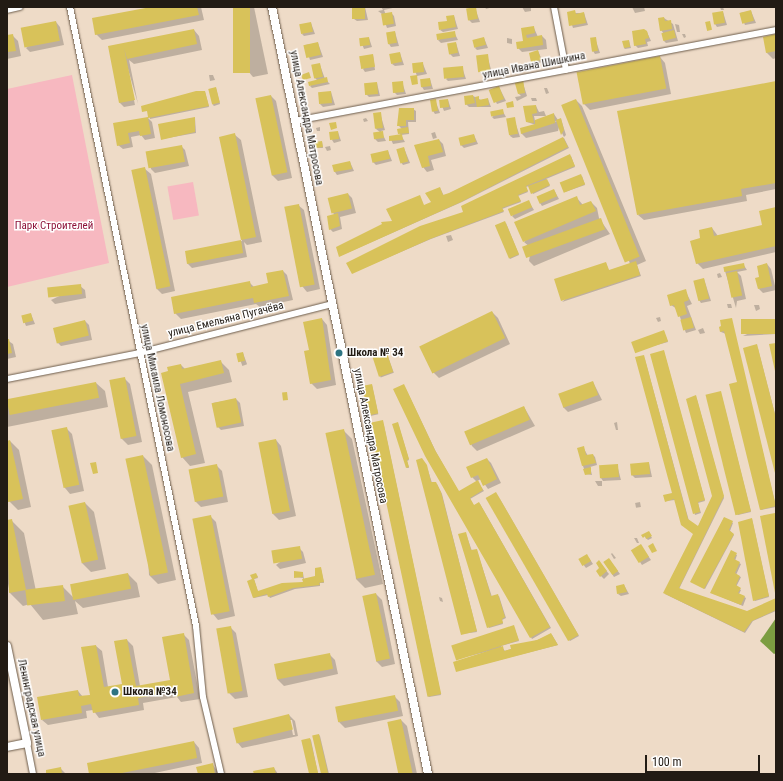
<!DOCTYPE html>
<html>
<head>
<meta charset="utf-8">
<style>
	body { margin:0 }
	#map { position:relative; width:783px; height:781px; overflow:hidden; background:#eedbc7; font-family:"Roboto Condensed",sans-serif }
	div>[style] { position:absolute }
	.green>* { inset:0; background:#f7b8c0; transform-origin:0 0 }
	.water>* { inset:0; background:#7c9d41 }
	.shadow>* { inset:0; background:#0003; transform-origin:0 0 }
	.building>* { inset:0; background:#d8c25a; transform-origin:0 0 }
	.roads { filter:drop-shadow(0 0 1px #6c5c4b) drop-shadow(0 0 1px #6c5c4b) }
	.minor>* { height:6px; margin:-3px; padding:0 3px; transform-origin:3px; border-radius:3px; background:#fff }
	.tertiary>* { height:8px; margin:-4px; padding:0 4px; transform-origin:4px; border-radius:4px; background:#fff }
	.dots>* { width:11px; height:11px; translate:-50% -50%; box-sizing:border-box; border:2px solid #fff; border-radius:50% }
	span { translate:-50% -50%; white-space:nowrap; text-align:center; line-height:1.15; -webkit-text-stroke:3px #fff; paint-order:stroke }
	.street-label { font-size:11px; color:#221b14 }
	.park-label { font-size:11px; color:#8d1138 }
	.poi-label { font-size:11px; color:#221b14; font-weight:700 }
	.left { translate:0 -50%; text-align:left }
	.frame { position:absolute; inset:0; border:8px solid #221b14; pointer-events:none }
	.scale { position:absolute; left:645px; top:755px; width:115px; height:18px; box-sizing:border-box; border:2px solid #221b14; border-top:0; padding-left:5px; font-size:12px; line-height:14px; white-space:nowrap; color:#221b14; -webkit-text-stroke:3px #fff; paint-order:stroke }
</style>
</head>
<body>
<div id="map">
	<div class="green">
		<i style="clip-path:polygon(72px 75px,109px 263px,7px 287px,7px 89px)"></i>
		<i style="left:193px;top:182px;width:34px;height:26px;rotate:80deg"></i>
	</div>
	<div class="water">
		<i style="clip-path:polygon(776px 618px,776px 653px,774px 654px,760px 641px)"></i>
	</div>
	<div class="shadow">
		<i style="clip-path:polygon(156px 7px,201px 7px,204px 20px,102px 40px,96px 34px)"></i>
		<i style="clip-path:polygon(234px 7px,254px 7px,268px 74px,253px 77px,248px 71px)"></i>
		<i style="clip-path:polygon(365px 7px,368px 20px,357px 21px,354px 19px)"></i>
		<i style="clip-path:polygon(397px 7px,384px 10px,386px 15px,392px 14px,394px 16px,396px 26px,387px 28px,382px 14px,378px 11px,383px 10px,381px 7px)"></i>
		<i style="clip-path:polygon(493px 7px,486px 9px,485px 7px)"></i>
		<i style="clip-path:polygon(522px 7px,531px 7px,531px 11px,525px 12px)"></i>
		<i style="clip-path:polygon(632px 7px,644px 7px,645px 11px,635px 13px)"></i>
		<i style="clip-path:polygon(720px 7px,723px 7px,724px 10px,721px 10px)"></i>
		<i style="clip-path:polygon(475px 8px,480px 22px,472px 23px,469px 20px)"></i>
		<i style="clip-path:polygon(751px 11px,756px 23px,745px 25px,740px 13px)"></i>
		<i style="clip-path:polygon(723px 12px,727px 25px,717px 27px,715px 24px)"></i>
		<i style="clip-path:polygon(568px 13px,584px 13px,588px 25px,573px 28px)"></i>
		<i style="clip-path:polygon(454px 16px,458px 29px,443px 32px,440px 30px)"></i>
		<i style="clip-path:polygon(664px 18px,673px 24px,678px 41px,666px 43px,664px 41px,664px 34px,661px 30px)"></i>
		<i style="clip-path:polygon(56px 22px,60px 27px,64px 45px,30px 52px,26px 48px)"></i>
		<i style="clip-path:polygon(311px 23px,315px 34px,304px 36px,302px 34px)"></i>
		<i style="clip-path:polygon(675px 24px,679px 25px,680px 32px,677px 32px)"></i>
		<i style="clip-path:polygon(534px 28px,538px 37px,542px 36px,546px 40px,547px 49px,522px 52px,518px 48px,524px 42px,523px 29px)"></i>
		<i style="clip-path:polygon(194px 30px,199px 36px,202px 50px,134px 64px,129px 60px,138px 104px,126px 62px,135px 105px,124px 107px,120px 103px,109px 47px)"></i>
		<i style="clip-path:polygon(395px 32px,399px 46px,391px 47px,389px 44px)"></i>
		<i style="clip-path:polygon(454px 32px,458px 40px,441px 43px,438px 40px)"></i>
		<i style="clip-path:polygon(647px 32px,651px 41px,647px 42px,648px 46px,638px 48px,635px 45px)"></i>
		<i style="clip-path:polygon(682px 34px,685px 34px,686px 37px,684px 38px)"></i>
		<i style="clip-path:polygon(12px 35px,18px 41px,21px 56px,7px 59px,7px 36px)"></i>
		<i style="clip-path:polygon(776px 35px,776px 58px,773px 59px,767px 53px,764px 38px)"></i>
		<i style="clip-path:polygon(369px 38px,372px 47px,364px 49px,360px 39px)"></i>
		<i style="clip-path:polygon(484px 38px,488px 48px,477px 50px,475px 48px)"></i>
		<i style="clip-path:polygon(507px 38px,512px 39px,512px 44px,507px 43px)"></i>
		<i style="clip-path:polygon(595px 38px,600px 53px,595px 54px,593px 51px)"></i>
		<i style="clip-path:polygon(629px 41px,631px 48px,625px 49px,624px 48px)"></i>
		<i style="clip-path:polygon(318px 43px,323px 57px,310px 60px,305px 45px)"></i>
		<i style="clip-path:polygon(456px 43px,460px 56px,453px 57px,450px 54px)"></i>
		<i style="clip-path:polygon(538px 51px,543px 62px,535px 64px,530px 54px)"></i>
		<i style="clip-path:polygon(400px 53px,404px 65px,395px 66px,392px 64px)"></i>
		<i style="clip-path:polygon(373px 55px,375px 70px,365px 72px,363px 69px)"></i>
		<i style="clip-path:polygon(487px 55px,492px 73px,482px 75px,480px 72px)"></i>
		<i style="clip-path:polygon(660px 57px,665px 63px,671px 94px,590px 110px,584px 104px)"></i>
		<i style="clip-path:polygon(423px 64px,427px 74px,417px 76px,413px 65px)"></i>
		<i style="clip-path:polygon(320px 65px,325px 79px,330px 84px,312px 88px,310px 86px,317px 80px,315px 78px)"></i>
		<i style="clip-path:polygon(462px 67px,466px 79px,448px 81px,446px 79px)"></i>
		<i style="clip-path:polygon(209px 75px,213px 75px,215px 80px,210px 81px)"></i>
		<i style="clip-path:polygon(430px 79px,433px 89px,424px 90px,422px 87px)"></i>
		<i style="clip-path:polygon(522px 80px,527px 96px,517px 101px,515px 97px,521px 96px,519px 94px)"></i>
		<i style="clip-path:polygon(402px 82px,406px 94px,397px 95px,394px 92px)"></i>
		<i style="clip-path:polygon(776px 82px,776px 189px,746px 195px,747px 201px,644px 220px,638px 215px)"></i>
		<i style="clip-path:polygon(377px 83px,380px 96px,369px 97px,366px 94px)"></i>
		<i style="clip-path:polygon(499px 87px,506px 101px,497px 104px,490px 90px)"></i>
		<i style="clip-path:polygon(216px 88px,220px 104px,214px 106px,213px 105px)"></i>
		<i style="clip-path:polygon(544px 88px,547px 88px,549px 93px,546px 94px)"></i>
		<i style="clip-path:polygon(205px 92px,209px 107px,150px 119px,148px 111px,143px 111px)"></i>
		<i style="clip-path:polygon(331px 92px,335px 105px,323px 107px,320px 104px)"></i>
		<i style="clip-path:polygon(271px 96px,276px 101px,292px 178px,278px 181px,272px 175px)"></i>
		<i style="clip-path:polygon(473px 96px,481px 100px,488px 99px,491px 107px,469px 107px,466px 104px)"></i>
		<i style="clip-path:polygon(531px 98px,536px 98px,537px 101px,532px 101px)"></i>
		<i style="clip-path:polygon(435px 100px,440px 113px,435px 114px,433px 111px)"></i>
		<i style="clip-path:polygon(448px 100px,451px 109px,444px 111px,440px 101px)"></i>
		<i style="clip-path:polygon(576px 100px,582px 106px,646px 261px,637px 265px,641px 276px,562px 302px,606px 263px,609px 271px,630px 264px)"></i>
		<i style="clip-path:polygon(536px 106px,539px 112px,544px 111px,546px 116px,534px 116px,535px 121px,554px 114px,558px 120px,549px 125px,561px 119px,566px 135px,564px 137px,559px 127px,558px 131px,526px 138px,522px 134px,521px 129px,536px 125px,527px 122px)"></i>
		<i style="clip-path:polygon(413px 109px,416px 111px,416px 122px,408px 122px,409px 134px,401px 135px,405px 142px,393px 144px,390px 137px,401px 136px,398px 130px,402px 129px,398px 125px)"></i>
		<i style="clip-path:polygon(502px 110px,506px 117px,494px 119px,492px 117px)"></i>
		<i style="clip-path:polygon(380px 113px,385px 130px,381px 131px,386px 141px,378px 142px,375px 139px,380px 132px,376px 129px)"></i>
		<i style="clip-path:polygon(148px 118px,152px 122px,155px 138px,145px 140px,141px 135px,131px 137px,133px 147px,123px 149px,118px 145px,114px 124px)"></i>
		<i style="clip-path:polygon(195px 118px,196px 133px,162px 139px)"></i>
		<i style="clip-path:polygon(366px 118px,368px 121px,364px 122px,363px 119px)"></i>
		<i style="clip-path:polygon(514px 118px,520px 137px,513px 138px,510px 136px)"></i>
		<i style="clip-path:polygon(320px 127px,320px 131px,317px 131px,316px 128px)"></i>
		<i style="clip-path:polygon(338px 132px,341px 141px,334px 143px,332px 140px)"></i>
		<i style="left:435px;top:132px;width:6px;height:4px;rotate:72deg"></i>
		<i style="clip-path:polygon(235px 135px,241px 140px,262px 242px,247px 245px,244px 242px,247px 257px,192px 268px,188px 264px,186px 252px,242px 241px,221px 137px)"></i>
		<i style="clip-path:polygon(474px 135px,478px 144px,464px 148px,461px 145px)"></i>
		<i style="clip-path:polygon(564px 138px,569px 148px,462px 202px,340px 256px,393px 222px,432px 203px,440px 188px,444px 196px)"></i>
		<i style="clip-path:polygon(439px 140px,443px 144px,446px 156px,431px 160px,434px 170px,427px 172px,423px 167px,415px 146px)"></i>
		<i style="clip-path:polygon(322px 142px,323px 148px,313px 148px)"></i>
		<i style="clip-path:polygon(181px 146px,185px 150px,189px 166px,155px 173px,151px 169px,147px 153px)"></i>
		<i style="clip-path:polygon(325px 147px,330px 146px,331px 150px,327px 151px)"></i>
		<i style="clip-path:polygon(404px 148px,410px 163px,403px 165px,401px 162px)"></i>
		<i style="clip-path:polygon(388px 151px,392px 161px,376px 165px,373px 162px)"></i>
		<i style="clip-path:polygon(571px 156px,575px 167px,546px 179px,550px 186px,533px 194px,529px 186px,526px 187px,528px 192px,518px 196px,521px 202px,502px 209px,504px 212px,431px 239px,352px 273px)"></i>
		<i style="clip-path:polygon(350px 162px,354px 171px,337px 175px,335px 172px,333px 166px)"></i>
		<i style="clip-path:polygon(145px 169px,151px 174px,175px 291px,162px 294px,156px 288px)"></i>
		<i style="clip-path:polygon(582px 176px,585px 185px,565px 192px)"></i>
		<i style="clip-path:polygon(554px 190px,559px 199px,542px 206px,540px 203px)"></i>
		<i style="clip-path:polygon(348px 194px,352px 198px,356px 213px,340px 217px,342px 229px,333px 232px,330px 229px,335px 215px,333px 213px)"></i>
		<i style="clip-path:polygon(576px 197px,583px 205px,591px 202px,597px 208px,599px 218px,610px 234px,534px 266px,529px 261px,531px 248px,524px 242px)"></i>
		<i style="clip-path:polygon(529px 202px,534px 210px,515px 219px,512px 216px)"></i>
		<i style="clip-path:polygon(298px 205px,304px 210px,320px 289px,307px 292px,302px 286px)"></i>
		<i style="clip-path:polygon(776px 208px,776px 252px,703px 269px,697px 263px,702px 239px,712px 228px,718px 236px,763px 226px)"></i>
		<i style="clip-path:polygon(506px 223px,519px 255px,510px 259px,509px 257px)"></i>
		<i style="clip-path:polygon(451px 235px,453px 240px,448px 242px,446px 236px)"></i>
		<i style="clip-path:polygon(743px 264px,747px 270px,737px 272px,741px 276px,746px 299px,737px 301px,736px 308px,725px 271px)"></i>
		<i style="clip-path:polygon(767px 264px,771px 269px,776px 290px,763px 293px,759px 289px)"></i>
		<i style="clip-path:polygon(283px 271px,287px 275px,293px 300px,260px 307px,256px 304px,181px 319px,175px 313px,249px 282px,254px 287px,270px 284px)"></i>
		<i style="clip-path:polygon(720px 273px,722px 277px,718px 278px,717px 274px)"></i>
		<i style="clip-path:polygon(704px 279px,711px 301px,701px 303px,699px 300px)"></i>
		<i style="clip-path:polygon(80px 286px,85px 290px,86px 298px,55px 304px,51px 300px)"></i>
		<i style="clip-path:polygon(685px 290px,692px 304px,687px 306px,696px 330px,686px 333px,677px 309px,671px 305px)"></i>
		<i style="clip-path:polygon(727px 304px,731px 304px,732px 308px,728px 308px)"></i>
		<i style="clip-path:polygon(754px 305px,759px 305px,760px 309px,756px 311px)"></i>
		<i style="clip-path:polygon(492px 312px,498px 318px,510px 344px,439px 378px,433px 372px)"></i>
		<i style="clip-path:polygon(31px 314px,35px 324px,26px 326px,22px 316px)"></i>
		<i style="clip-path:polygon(660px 317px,661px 321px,658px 322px,656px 318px)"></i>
		<i style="clip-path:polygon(322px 319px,327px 325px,336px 385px,317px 389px,311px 383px,310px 350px)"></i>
		<i style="clip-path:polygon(731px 319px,776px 507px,761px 510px,738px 383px,726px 334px,721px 332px,721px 321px)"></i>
		<i style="clip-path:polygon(776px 320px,776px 334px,743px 336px)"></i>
		<i style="clip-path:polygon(85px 321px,89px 325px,92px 340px,61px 346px,57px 342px)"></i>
		<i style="clip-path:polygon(703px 328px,705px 333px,700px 334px,698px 330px)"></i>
		<i style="clip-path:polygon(664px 332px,668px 342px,635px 351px)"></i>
		<i style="clip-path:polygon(7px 340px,13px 344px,16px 357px,7px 359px)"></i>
		<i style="clip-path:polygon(757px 345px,776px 418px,776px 475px)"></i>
		<i style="clip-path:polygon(664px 352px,705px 501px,698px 503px,701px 513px,695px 515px,651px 355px)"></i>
		<i style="left:243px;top:353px;width:12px;height:5px;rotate:70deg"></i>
		<i style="left:387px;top:354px;width:20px;height:14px;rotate:70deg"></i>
		<i style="clip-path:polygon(644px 356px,689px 521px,698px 527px,713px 496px,696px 396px,724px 498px,679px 589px,748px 612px,776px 599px,776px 611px,753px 621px,745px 633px,665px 594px,694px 534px,675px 500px,666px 501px,673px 494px)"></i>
		<i style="clip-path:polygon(220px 361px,229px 370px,232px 382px,188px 392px,205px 463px,190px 466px,182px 457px,169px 372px,181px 365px,185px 369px)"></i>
		<i style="clip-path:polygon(124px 378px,130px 384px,142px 442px,128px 445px,122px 439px)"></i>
		<i style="clip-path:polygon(593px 382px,602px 400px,568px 412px,563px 407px)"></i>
		<i style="clip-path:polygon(96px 383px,105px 391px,108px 407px,7px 427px,7px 400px)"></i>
		<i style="left:372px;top:385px;width:30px;height:9px;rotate:78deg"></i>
		<i style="clip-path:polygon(405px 387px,436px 452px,459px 492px,477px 482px,472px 477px,487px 459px,491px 463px,501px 483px,488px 489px,481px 479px,477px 481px,484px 491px,470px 499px,474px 506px,480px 504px,551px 628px,532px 639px,426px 456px)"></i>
		<i style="clip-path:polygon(721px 393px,751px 512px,738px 515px,737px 514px)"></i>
		<i style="clip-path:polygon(236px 399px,240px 403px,244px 426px,221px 430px,217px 426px,213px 403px)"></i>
		<i style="clip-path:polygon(524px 407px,535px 426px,477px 451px,472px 446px,466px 433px)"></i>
		<i style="clip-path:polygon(383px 421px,441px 695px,429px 697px,428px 696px)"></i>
		<i style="clip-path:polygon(617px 422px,618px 430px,616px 430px,614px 423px)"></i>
		<i style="clip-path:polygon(398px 423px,409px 460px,407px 461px,409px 468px,407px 468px)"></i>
		<i style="clip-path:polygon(66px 428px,72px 434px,84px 491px,70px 494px,65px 488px)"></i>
		<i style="clip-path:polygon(343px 430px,352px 439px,383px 584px,365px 588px,356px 579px)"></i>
		<i style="clip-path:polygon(276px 440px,281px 446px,296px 516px,279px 520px,273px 514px)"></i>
		<i style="clip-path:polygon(10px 441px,19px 450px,31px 507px,18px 510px,9px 501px,7px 493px,7px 442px)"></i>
		<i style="clip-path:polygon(583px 447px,588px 456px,593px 455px,595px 457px,597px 465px,590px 467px,592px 475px,586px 474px,583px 466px,578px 449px)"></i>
		<i style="clip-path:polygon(143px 456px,152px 465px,176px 580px,158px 584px,149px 575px)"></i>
		<i style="clip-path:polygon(649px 463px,652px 477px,635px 478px,632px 475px)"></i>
		<i style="clip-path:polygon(216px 465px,222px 471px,228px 502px,201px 507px,195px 501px)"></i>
		<i style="clip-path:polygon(617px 465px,621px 480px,602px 481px,602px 486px,598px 486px,595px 481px,603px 481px,601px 478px)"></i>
		<i style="clip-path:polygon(427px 467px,432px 483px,437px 484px,442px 494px,477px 632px,462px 634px)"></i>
		<i style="clip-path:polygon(497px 494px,579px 636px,570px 641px,569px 640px)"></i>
		<i style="left:640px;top:502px;width:5px;height:5px;rotate:79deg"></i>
		<i style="clip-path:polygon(85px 503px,94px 512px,106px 569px,91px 572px,82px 563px)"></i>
		<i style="clip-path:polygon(774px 514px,776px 518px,776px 591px,761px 517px)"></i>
		<i style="clip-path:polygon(210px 516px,216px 522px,235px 616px,218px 620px,213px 614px)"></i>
		<i style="clip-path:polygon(724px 518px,733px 523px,730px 531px,734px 535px,705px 589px,692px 582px)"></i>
		<i style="clip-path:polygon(752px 519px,769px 597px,755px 601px,754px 600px)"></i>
		<i style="clip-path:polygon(11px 520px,24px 533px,36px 591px,62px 586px,74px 598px,128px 574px,137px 583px,140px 597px,83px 608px,75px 601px,78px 614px,43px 620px,30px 604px,23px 606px,10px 593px,7px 579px,7px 521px)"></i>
		<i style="clip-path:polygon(649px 533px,652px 538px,648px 540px,643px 535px)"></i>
		<i style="clip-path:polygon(466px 534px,472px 551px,477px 551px,492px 597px,499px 596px,506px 618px,502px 620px,503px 624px,489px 628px)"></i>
		<i style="clip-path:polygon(634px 538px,637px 538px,639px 543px,637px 543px)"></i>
		<i style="clip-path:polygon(641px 546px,651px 560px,642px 565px,640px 562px)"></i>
		<i style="clip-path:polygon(299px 548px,303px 552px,306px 563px,280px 569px,276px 565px)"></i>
		<i style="clip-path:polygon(731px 552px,737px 555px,735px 561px,741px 564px,736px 575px,741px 577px,736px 587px,741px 590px,739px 594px,746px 598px,743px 606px,712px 593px)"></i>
		<i style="clip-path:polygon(612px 553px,616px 558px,614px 559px,611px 554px)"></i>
		<i style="clip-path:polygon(589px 558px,593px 564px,586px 568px,579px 559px)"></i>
		<i style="clip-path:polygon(609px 559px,620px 574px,614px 577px,604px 562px)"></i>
		<i style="clip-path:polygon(601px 564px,609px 574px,604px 579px,601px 576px)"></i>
		<i style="clip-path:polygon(321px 569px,324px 583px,320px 583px,320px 586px,295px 589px,270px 598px,268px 595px,254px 598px,253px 579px,257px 576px,258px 578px,254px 579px,258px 592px,304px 583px,303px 578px,295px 577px,303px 573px,304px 579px,316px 577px)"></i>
		<i style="clip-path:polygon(624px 585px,629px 594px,621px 596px,618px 594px)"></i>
		<i style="clip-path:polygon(376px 594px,382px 600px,395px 664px,382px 667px,376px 661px)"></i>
		<i style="clip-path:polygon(439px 597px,442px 598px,443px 602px,440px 601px)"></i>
		<i style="clip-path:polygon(230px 627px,236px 633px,248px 697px,235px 699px,229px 693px)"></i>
		<i style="clip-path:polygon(514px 627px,519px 641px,501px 646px,505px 651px,552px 635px,558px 645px,457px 671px,502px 648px,457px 659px)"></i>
		<i style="clip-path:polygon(183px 634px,189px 640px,200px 699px,181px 702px,177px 697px,143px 703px,144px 710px,99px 718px,93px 710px,86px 711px,87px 718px,48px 725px,42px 720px,78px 691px,83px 697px,91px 695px,96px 646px,102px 651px,108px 687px,123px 685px,127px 640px,133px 646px,140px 686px,171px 681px)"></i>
		<i style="clip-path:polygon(329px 654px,335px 660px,338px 674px,284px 686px,278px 680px,275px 665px)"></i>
		<i style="clip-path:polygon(394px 696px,400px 702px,403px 716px,345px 728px,339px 722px)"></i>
		<i style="clip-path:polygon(evenodd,289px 715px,295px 721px,298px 736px,242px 748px,237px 742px,289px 715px,290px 720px,292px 720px,295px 735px,293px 735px,290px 720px)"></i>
		<i style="clip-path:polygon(401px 720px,407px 726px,417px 774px,399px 774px)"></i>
		<i style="clip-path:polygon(319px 735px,320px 736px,329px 774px,322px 774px)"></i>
		<i style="clip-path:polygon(310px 739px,311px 740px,318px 774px,311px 774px)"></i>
		<i style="clip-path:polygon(194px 742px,199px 748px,202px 763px,150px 774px,90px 774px)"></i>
		<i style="clip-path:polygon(213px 765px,219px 774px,199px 774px)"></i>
		<i style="clip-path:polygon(60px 768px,66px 774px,47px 774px)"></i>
		<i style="clip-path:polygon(274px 768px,278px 774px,255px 774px)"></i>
	</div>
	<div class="building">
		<i style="clip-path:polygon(151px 7px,197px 7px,199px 15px,95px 35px,92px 18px)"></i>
		<i style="left:233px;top:7px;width:17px;height:66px"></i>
		<i style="left:352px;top:7px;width:13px;height:12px"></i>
		<i style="left:476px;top:7px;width:12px;height:10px;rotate:81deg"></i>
		<i style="clip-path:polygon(575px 10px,576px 14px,584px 12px,586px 23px,569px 26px,567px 12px)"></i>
		<i style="left:751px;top:10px;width:11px;height:12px;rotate:75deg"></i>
		<i style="left:723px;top:11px;width:12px;height:11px;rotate:81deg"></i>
		<i style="left:392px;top:12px;width:12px;height:11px;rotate:81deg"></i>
		<i style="clip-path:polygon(454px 15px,456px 27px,439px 30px,438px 22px,447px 21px,446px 16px)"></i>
		<i style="clip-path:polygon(664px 17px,665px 21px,671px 20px,672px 29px,660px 31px,658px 18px)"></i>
		<i style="left:56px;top:21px;width:20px;height:36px;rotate:79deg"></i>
		<i style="left:710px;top:21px;width:9px;height:5px;rotate:77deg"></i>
		<i style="left:311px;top:22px;width:10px;height:12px;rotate:79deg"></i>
		<i style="clip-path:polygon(534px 26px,535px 33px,526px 35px,527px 38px,542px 35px,543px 45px,517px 49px,516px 42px,523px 41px,521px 28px)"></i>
		<i style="clip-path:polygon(194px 29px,197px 44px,127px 59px,124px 48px,135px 100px,119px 103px,108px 46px)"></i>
		<i style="clip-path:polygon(644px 29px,647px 31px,649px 38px,645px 39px,646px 44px,634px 46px,632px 31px)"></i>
		<i style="left:674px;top:30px;width:8px;height:13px;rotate:76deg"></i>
		<i style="left:395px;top:31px;width:12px;height:9px;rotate:81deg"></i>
		<i style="left:455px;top:31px;width:6px;height:19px;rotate:81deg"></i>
		<i style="clip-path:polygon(13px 34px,16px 51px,7px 52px,7px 35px)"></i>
		<i style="clip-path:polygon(776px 34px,776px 51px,766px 53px,763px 37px)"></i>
		<i style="left:369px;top:37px;width:8px;height:10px;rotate:83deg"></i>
		<i style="left:484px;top:37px;width:8px;height:12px;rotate:76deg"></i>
		<i style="left:596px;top:37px;width:14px;height:6px;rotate:82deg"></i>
		<i style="clip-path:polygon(629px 40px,630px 47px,624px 48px,622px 41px)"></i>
		<i style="left:318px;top:42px;width:13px;height:15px;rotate:77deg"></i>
		<i style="left:456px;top:42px;width:11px;height:9px;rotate:80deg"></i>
		<i style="clip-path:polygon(538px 50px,541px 60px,531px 62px,529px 53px)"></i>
		<i style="left:400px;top:52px;width:10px;height:11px;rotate:79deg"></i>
		<i style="left:373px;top:54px;width:13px;height:14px;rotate:81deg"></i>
		<i style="left:488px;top:54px;width:17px;height:12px;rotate:83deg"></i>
		<i style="left:660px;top:56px;width:33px;height:85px;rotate:79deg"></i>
		<i style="left:423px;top:62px;width:10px;height:11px;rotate:84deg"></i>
		<i style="left:320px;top:63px;width:14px;height:9px;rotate:78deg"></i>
		<i style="left:463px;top:66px;width:11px;height:20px;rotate:85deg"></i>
		<i style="clip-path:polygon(309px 72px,311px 78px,303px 80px,301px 75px)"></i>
		<i style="clip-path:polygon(417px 75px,418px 84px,412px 85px,410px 76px)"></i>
		<i style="clip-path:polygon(327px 77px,328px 82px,309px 86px,308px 82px)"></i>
		<i style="left:430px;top:78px;width:8px;height:10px;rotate:83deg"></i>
		<i style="clip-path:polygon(523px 79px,525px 93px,518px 94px,514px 80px)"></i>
		<i style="left:403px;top:81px;width:11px;height:11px;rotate:85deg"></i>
		<i style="clip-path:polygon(776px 81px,776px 183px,741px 189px,742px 196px,637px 215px,617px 111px)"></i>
		<i style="left:377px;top:82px;width:12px;height:13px;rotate:85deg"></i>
		<i style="left:499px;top:86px;width:14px;height:11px;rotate:69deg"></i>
		<i style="left:216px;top:87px;width:16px;height:8px;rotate:76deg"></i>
		<i style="clip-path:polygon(196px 91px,205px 91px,209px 106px,148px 118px,151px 134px,140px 136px,139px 131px,128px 133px,130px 143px,117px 146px,113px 123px,148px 117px,147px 111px,142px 112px,141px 106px)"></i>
		<i style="left:331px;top:91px;width:12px;height:13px;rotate:85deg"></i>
		<i style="left:271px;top:95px;width:79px;height:16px;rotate:78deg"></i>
		<i style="clip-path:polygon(473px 95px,475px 103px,465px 105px,464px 96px)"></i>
		<i style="clip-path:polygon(479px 96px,479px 100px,488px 98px,489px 105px,477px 107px,475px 97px)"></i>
		<i style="left:436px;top:99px;width:12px;height:6px;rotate:81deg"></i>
		<i style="left:448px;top:99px;width:8px;height:9px;rotate:83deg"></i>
		<i style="left:576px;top:99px;width:170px;height:16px;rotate:68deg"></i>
		<i style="clip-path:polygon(513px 101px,514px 107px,507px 108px,506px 103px)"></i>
		<i style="clip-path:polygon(536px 105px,537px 113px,532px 114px,534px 123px,526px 122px,523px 106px)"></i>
		<i style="clip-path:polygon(399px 108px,414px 108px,414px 120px,406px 120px,406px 126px,397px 126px)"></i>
		<i style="left:503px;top:109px;width:5px;height:13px;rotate:79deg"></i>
		<i style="left:381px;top:112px;width:16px;height:8px;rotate:83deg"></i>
		<i style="clip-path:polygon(554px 113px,555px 123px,521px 134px,520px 128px,535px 124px,535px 120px)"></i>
		<i style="clip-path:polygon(195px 117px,195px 132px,161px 140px,158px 124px)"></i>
		<i style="left:515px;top:117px;width:17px;height:9px;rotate:80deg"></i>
		<i style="clip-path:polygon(561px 118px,564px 130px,561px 135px,556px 120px)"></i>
		<i style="clip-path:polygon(336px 122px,337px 128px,331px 130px,329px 123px)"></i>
		<i style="clip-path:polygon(408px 127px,409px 133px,398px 134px,397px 129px)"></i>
		<i style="left:338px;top:131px;width:8px;height:9px;rotate:83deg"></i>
		<i style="left:383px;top:131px;width:7px;height:10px;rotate:82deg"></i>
		<i style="clip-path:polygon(235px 133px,256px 237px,241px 240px,243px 253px,187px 264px,185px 251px,241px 240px,219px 137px)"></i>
		<i style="clip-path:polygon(402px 134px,403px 140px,389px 141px,389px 136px)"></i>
		<i style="left:474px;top:134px;width:8px;height:16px;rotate:76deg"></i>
		<i style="clip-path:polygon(563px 137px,568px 147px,461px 202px,339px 257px,336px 247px,382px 224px,381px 222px,392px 221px,386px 209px,420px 195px,424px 205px,431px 202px,425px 193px,440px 187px,443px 195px,449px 193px)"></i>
		<i style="clip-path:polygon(439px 139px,443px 152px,428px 156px,430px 166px,422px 168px,414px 145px)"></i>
		<i style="left:322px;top:141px;width:6px;height:10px;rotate:81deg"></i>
		<i style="left:182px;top:145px;width:17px;height:37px;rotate:80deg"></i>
		<i style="left:404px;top:147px;width:15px;height:8px;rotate:74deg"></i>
		<i style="left:388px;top:150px;width:9px;height:18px;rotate:77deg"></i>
		<i style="clip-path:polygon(570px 154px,575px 166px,526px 186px,528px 191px,518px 195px,521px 201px,502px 208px,504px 211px,430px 239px,352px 274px,346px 263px,420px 226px,463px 212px,461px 206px)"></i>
		<i style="clip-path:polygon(350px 161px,352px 169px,334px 172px,332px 165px)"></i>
		<i style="left:145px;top:167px;width:122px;height:14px;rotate:78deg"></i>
		<i style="left:581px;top:174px;width:11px;height:23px;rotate:68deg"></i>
		<i style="clip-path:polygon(547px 179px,550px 185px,531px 194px,528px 186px)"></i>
		<i style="left:554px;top:189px;width:8px;height:19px;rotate:67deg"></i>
		<i style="left:348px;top:193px;width:16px;height:21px;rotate:76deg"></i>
		<i style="clip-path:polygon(577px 196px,580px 205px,591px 201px,596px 211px,523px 242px,514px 222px)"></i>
		<i style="left:529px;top:200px;width:8px;height:23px;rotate:67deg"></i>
		<i style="left:299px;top:204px;width:82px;height:15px;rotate:79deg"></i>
		<i style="clip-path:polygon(776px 207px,776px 246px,696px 264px,690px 241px,700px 238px,699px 230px,712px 227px,714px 236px,762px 225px,759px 211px)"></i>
		<i style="clip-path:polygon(338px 213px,340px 226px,329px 230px,327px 216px)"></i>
		<i style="left:601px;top:218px;width:12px;height:84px;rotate:70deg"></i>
		<i style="left:505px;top:221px;width:36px;height:11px;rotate:67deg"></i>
		<i style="clip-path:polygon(636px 261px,640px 275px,561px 301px,554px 279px,606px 262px,609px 270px)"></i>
		<i style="left:744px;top:263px;width:5px;height:21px;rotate:79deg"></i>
		<i style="clip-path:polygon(767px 263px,772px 286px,758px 289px,755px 278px,759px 277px,757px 266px)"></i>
		<i style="clip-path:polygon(283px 270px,289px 296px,254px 303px,253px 298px,174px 314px,171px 297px,250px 281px,251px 287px,268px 283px,266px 273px)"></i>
		<i style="left:737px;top:271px;width:25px;height:11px;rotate:78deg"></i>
		<i style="left:704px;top:278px;width:21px;height:11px;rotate:76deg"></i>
		<i style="left:81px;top:284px;width:10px;height:34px;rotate:84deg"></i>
		<i style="clip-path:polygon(686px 289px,689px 300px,684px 302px,687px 314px,678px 317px,674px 305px,670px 306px,667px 295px)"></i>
		<i style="left:492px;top:311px;width:30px;height:81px;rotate:64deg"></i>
		<i style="left:31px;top:313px;width:8px;height:10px;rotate:76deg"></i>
		<i style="left:691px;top:317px;width:11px;height:11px;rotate:75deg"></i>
		<i style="clip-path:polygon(322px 318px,331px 380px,310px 384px,304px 351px,309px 350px,303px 322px)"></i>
		<i style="clip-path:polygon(732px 318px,776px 506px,760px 510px,729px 384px,737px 382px,724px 331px,720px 332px,719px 327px,721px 326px,720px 320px)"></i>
		<i style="left:776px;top:319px;width:15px;height:35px;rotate:90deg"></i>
		<i style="left:85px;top:320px;width:16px;height:33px;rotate:76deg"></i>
		<i style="left:664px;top:330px;width:12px;height:35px;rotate:70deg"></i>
		<i style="clip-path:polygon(7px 339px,9px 339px,12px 353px,7px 354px)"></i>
		<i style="clip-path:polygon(776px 343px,776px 371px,775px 371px,769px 344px)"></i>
		<i style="clip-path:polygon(757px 344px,776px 418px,776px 477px,743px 348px)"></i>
		<i style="clip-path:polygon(664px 350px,705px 500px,698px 502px,700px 512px,693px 514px,650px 354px)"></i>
		<i style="left:243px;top:352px;width:9px;height:7px;rotate:77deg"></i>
		<i style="left:387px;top:353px;width:20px;height:15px;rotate:72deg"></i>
		<i style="clip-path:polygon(644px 355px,688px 519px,698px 526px,712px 496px,686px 399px,696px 395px,724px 496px,679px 588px,747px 611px,776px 598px,776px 610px,752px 621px,744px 632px,663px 593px,693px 534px,681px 525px,674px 499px,665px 502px,663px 495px,672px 493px,635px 357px)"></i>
		<i style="clip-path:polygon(221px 360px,224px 373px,180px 384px,196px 454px,181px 458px,161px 373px,168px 371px,167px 367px,181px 364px,182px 369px)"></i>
		<i style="left:125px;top:377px;width:60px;height:16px;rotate:79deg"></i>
		<i style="left:593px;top:381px;width:15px;height:37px;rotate:70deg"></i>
		<i style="left:96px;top:382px;width:16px;height:91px;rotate:79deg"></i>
		<i style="left:372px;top:384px;width:30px;height:10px;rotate:78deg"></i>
		<i style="clip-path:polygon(404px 384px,435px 450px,459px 491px,478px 480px,483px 490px,470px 498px,474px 505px,479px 502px,550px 627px,530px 638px,425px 456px,393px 389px)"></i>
		<i style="left:721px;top:391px;width:124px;height:16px;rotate:76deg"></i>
		<i style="left:287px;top:392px;width:8px;height:5px;rotate:83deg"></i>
		<i style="left:236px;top:398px;width:25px;height:25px;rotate:78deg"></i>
		<i style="left:524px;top:406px;width:15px;height:65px;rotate:67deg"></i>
		<i style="left:383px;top:420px;width:280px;height:14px;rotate:78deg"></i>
		<i style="clip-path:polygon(398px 422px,409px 459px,407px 460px,409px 467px,406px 468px,392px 424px)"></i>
		<i style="left:67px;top:427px;width:59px;height:16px;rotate:78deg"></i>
		<i style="left:344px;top:429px;width:149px;height:19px;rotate:78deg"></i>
		<i style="left:276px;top:439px;width:73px;height:18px;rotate:79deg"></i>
		<i style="clip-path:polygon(10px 440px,23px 499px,8px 502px,7px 441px)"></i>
		<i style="clip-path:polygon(584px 446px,586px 455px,593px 454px,596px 463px,582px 466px,577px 448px)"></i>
		<i style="left:143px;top:455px;width:120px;height:18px;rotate:78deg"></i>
		<i style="clip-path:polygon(422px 458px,427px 465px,431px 482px,436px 482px,441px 492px,477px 631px,461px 635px,416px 460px)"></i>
		<i style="clip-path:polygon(487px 458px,497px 479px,483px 486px,478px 475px,471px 478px,466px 467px)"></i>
		<i style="clip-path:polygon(96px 462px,98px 473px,93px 474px,90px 463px)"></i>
		<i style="left:649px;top:462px;width:12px;height:19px;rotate:85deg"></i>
		<i style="left:217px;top:464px;width:33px;height:29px;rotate:79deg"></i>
		<i style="left:618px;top:464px;width:13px;height:19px;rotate:86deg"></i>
		<i style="clip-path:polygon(591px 467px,591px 474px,585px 475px,583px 469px)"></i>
		<i style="left:496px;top:492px;width:165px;height:12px;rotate:60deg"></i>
		<i style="left:85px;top:502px;width:59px;height:17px;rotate:77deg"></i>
		<i style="clip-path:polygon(775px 513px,776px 519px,775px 593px,760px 516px)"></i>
		<i style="left:211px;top:515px;width:98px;height:19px;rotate:79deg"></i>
		<i style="clip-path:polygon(724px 517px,733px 521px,729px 530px,734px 534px,704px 589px,690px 582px)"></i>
		<i style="clip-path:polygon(752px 518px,769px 596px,753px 601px,738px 522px)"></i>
		<i style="clip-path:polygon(12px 519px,26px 590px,9px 593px,7px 520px)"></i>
		<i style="clip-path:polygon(649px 531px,652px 536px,646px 539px,645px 536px,643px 538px,641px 535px)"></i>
		<i style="clip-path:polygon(466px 532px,471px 550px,477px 549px,491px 596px,498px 594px,505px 617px,502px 619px,503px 623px,487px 628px,458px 534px)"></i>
		<i style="clip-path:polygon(653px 543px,657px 551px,652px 553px,648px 546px)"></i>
		<i style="left:641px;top:544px;width:15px;height:12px;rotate:58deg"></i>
		<i style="left:300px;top:546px;width:13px;height:29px;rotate:81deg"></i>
		<i style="clip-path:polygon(731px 550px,737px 553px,734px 559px,740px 562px,735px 573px,740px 576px,736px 585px,741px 588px,738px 593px,745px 596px,741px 605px,710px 593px)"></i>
		<i style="left:587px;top:554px;width:8px;height:10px;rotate:60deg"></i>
		<i style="left:609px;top:558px;width:16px;height:7px;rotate:55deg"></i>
		<i style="clip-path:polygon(599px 560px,607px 571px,600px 577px,596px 571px,599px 568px,596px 563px)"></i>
		<i style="clip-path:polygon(321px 567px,324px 582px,319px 583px,320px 585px,293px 588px,268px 597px,267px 594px,253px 598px,247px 581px,252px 579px,250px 575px,256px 573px,258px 577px,254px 579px,258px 591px,282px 583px,303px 582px,302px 579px,315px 576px,315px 568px)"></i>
		<i style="clip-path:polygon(294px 571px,303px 572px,303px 577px,294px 578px)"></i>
		<i style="left:128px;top:573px;width:16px;height:59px;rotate:79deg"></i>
		<i style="clip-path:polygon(624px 584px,627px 592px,617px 594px,616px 586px)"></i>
		<i style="left:63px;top:585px;width:16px;height:38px;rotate:83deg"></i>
		<i style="left:376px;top:593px;width:67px;height:14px;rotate:78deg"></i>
		<i style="left:514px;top:625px;width:16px;height:66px;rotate:72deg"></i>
		<i style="left:231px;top:626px;width:66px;height:15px;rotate:80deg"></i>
		<i style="clip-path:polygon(184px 633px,194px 693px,175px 697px,174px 692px,138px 698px,139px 705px,93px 713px,91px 704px,81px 706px,82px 713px,41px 720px,37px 697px,78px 690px,79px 696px,90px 695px,81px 647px,96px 645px,104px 687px,122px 684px,114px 641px,127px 639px,136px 686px,170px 680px,162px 637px)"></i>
		<i style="clip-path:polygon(551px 633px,558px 645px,456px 672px,453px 662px,503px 646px,504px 651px,511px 649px,510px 645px,537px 640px)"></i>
		<i style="left:330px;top:653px;width:16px;height:57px;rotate:79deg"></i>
		<i style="left:395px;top:695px;width:16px;height:61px;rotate:79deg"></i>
		<i style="left:289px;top:714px;width:16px;height:58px;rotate:76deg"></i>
		<i style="left:401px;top:719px;width:56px;height:14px;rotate:78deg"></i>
		<i style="left:319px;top:734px;width:41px;height:7px;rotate:77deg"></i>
		<i style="left:310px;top:738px;width:37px;height:9px;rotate:77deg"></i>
		<i style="clip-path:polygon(194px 741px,197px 758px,117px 774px,89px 774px,87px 763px)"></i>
		<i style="clip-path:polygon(213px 763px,215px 774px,198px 774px,196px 767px)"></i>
		<i style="clip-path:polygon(61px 767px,62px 774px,46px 774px,46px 770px)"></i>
		<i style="clip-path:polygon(274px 767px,276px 774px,254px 774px,253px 771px)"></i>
	</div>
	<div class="roads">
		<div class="minor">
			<i style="left:70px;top:7px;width:632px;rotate:78.49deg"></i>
			<i style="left:196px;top:626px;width:71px;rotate:84.4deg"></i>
			<i style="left:203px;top:697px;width:79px;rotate:76.8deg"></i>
			<i style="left:554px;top:7px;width:64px;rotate:79.2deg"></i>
			<i style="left:7px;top:10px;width:13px;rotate:-13deg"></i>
			<i style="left:295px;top:121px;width:490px;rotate:-10.7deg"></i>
			<i style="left:7px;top:379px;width:135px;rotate:-11.1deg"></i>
			<i style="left:139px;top:353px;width:199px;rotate:-14.2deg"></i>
			<i style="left:27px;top:743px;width:32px;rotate:79deg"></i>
		</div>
		<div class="tertiary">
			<i style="left:272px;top:7px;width:783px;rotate:78.5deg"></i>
			<i style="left:7px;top:646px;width:99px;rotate:78.3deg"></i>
			<i style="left:27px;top:743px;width:20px;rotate:169deg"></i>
		</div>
	</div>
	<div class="dots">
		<i style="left:339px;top:353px;background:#2e7482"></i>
		<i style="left:115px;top:692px;background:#2e7482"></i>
	</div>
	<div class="street-label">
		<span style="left:534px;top:66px;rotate:-11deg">улица Ивана Шишкина</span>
		<span style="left:306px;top:118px;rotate:79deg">улица Александра Матросова</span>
		<span style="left:226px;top:320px;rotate:-14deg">улица Емельяна Пугачёва</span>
		<span style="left:157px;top:388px;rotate:78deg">улица Михаила Ломоносова</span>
		<span style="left:370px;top:436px;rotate:79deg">улица Александра Матросова</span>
		<span style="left:31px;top:708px;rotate:78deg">Ленинградская улица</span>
	</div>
	<div class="park-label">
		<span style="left:54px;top:226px">Парк Строителей</span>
	</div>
	<div class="poi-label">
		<span class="left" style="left:347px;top:353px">Школа № 34</span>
		<span class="left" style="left:123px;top:692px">Школа №34</span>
	</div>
	<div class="frame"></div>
	<div class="scale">100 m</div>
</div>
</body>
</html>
